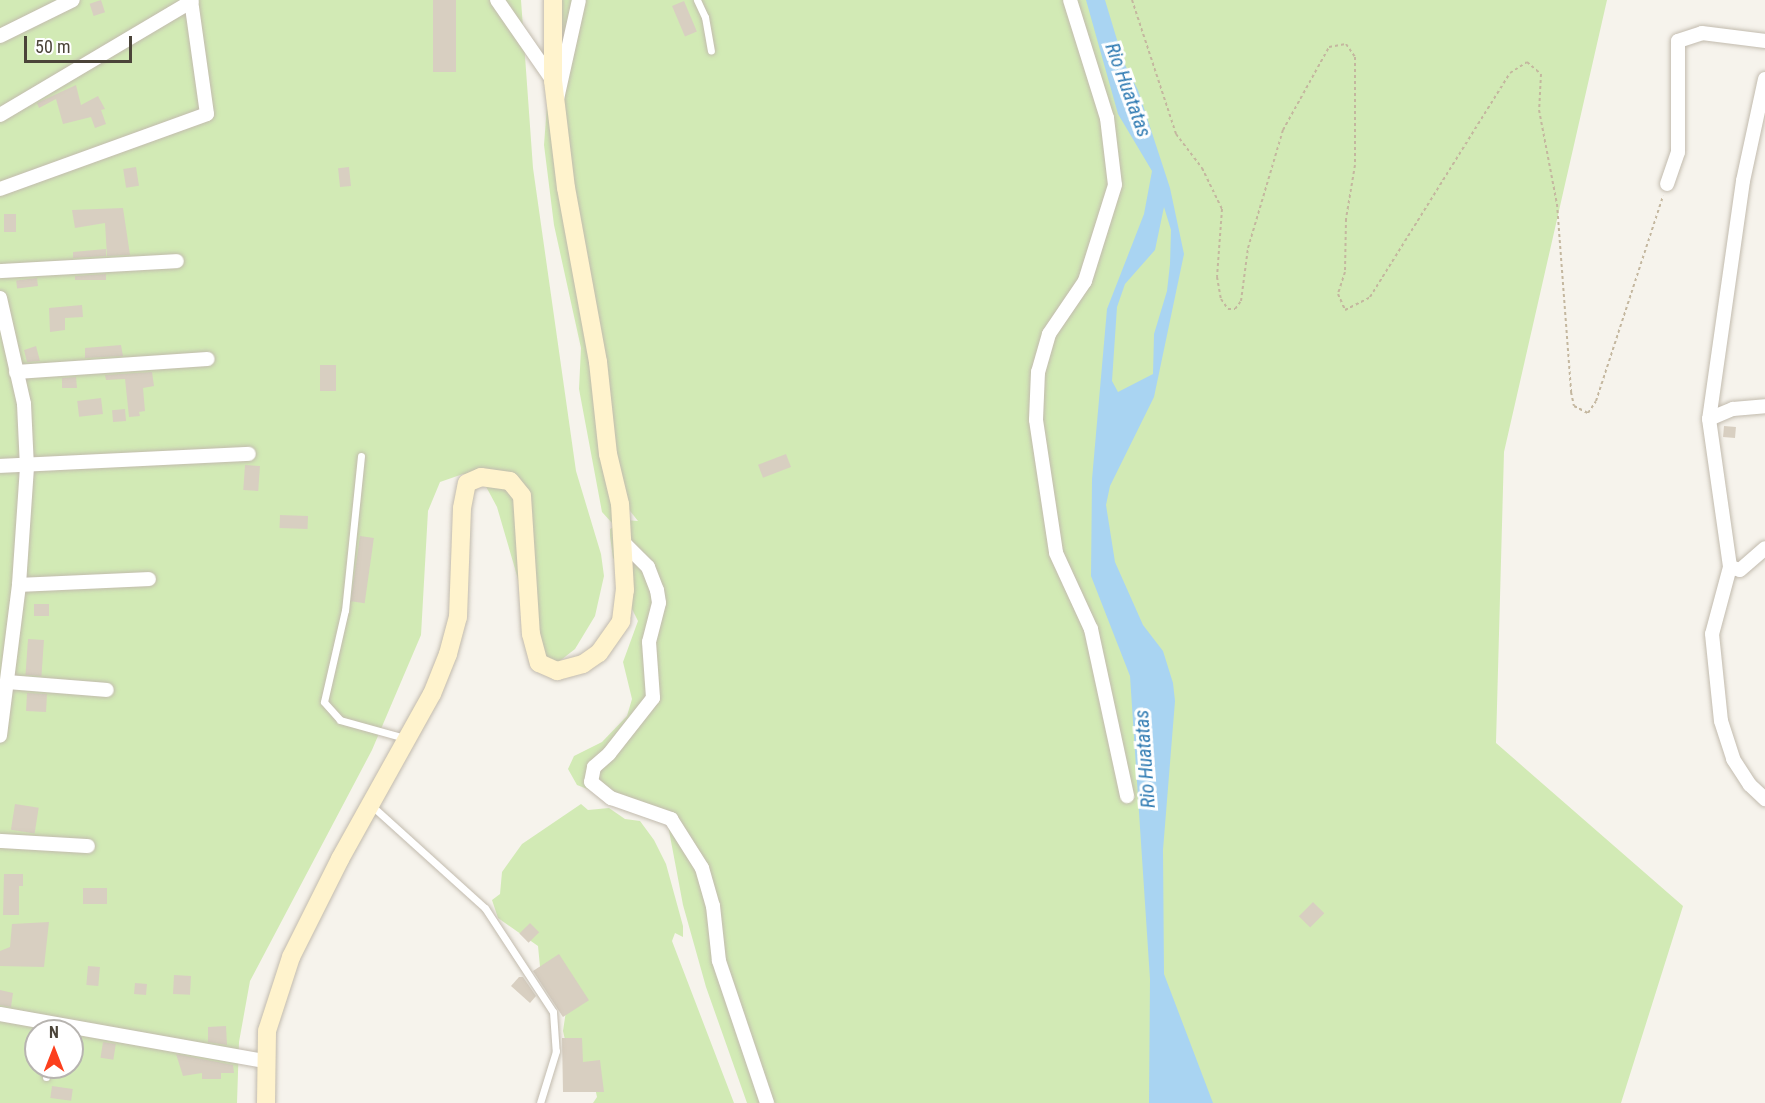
<!DOCTYPE html>
<html>
<head>
<meta charset="utf-8">
<style>
	body { margin:0 }
	#map { position:relative; width:1765px; height:1103px; overflow:hidden; background:#f6f3ec; font-family:"Roboto Condensed",sans-serif }
	div>[style] { position:absolute }
	.green>* { inset:0; background:#d2eab5 }
	.water>* { inset:0; background:#a9d4f2 }
	.building>* { inset:0; background:#d8cfc1; transform-origin:0 0 }
	.path>* { height:2px; margin-top:-1px; transform-origin:0; background:repeating-linear-gradient(90deg,#c4b79f 0 3px,transparent 0 6px) }
	.roads { filter:drop-shadow(0 0 2px #c2bbae) drop-shadow(0 0 2px #c2bbae) }
	.lane>* { height:7px; margin:-3.5px; padding:0 3.5px; transform-origin:3.5px; border-radius:3.5px; background:#fff }
	.street>* { height:14px; margin:-7px; padding:0 7px; transform-origin:7px; border-radius:7px; background:#fff }
	.secondary>* { height:18px; margin:-9px; padding:0 9px; transform-origin:9px; border-radius:9px; background:#fff3cd }
	span { translate:-50% -50%; white-space:nowrap; text-align:center; line-height:1.15; -webkit-text-stroke:6px #fff; paint-order:stroke }
	.water-label { font-size:20px; color:#2e7ab2; font-style:italic }
	.north { position:absolute; left:24px; top:1019px; width:60px; height:60px; box-sizing:border-box; background:#fff; border:2px solid #b7b4b0; border-radius:50%; rotate:0deg; font-size:16px; font-weight:700; line-height:24px; text-align:center; color:#4b4439 }
	.north::after { content:''; display:block; margin:auto; width:21px; height:27px; background:#fc3f1d; clip-path:polygon(50% 0,100% 100%,50% 72%,0 100%) }
	.scale { position:absolute; left:24px; top:36px; width:108px; height:27px; box-sizing:border-box; border:3px solid #4b4439; border-top:0; padding-left:8px; font-size:18px; line-height:21px; white-space:nowrap; color:#4b4439; -webkit-text-stroke:4px #fff; paint-order:stroke }
</style>
</head>
<body>
<div id="map">
	<div class="green">
		<i style="clip-path:polygon(evenodd,0 0,521px 0,533px 168px,576px 471px,601px 554px,604px 576px,595px 616px,575px 649px,556px 664px,541px 658px,497px 507px,482px 479px,463px 474px,440px 482px,428px 511px,421px 635px,372px 750px,250px 981px,239px 1042px,237px 1103px,0 1103px,0 0,36px 1031px,72px 1031px,72px 1067px,36px 1067px,36px 1031px)"></i>
		<i style="clip-path:polygon(555px 0,1607px 0,1504px 452px,1496px 743px,1683px 906px,1621px 1103px,747px 1103px,706px 987px,683px 905px,667px 820px,577px 785px,568px 769px,574px 756px,602px 742px,627px 716px,632px 699px,623px 662px,638px 621px,624px 593px,623px 569px,613px 558px,610px 536px,610px 529px,625px 520px,638px 521px,626px 506px,612px 523px,602px 512px,579px 389px,581px 348px,554px 225px,544px 145px)"></i>
		<i style="clip-path:polygon(581px 804px,588px 810px,609px 808px,625px 819px,640px 821px,654px 840px,666px 864px,683px 926px,683px 937px,675px 933px,672px 941px,734px 1103px,593px 1103px,597px 1097px,594px 1083px,567px 1049px,563px 1031px,566px 1011px,541px 977px,538px 946px,498px 918px,492px 900px,500px 894px,502px 872px,522px 844px)"></i>
	</div>
	<div class="water">
		<i style="clip-path:polygon(evenodd,1086px 0,1105px 0,1124px 63px,1138px 90px,1170px 188px,1184px 254px,1154px 397px,1110px 486px,1106px 505px,1115px 562px,1143px 625px,1163px 651px,1173px 683px,1175px 701px,1163px 850px,1164px 974px,1213px 1103px,1149px 1103px,1150px 979px,1130px 676px,1091px 576px,1092px 479px,1107px 309px,1144px 214px,1152px 171px,1118px 114px,1086px 0,1164px 207px,1171px 230px,1170px 264px,1167px 291px,1154px 334px,1153px 374px,1118px 392px,1112px 381px,1117px 307px,1125px 284px,1155px 250px,1164px 207px)"></i>
	</div>
	<div class="building">
		<i style="left:101px;top:0;width:13px;height:12px;rotate:72deg"></i>
		<i style="left:433px;top:0;width:23px;height:72px"></i>
		<i style="left:684px;top:1px;width:33px;height:13px;rotate:67deg"></i>
		<i style="clip-path:polygon(76px 85px,81px 105px,98px 96px,105px 109px,101px 110px,106px 124px,95px 128px,91px 117px,63px 124px,56px 99px,39px 108px,37px 103px)"></i>
		<i style="left:136px;top:167px;width:19px;height:13px;rotate:81deg"></i>
		<i style="left:349px;top:167px;width:19px;height:11px;rotate:84deg"></i>
		<i style="clip-path:polygon(123px 208px,130px 255px,107px 256px,105px 223px,75px 228px,72px 210px)"></i>
		<i style="left:16px;top:214px;width:18px;height:12px;rotate:90deg"></i>
		<i style="clip-path:polygon(106px 249px,106px 256px,73px 258px,73px 252px)"></i>
		<i style="clip-path:polygon(106px 274px,106px 280px,75px 280px,75px 276px)"></i>
		<i style="left:37px;top:278px;width:8px;height:21px;rotate:83deg"></i>
		<i style="clip-path:polygon(82px 305px,83px 317px,65px 318px,65px 330px,50px 332px,49px 308px)"></i>
		<i style="clip-path:polygon(121px 345px,123px 356px,85px 358px,85px 348px)"></i>
		<i style="clip-path:polygon(36px 346px,40px 361px,27px 362px,24px 350px)"></i>
		<i style="left:320px;top:365px;width:16px;height:26px"></i>
		<i style="clip-path:polygon(152px 372px,154px 386px,143px 388px,145px 411px,139px 412px,140px 416px,129px 417px,125px 379px,106px 380px,105px 375px)"></i>
		<i style="clip-path:polygon(76px 377px,77px 388px,62px 388px,62px 378px)"></i>
		<i style="left:101px;top:398px;width:16px;height:24px;rotate:83deg"></i>
		<i style="left:125px;top:409px;width:12px;height:13px;rotate:85deg"></i>
		<i style="left:1724px;top:426px;width:12px;height:11px;rotate:5deg"></i>
		<i style="left:786px;top:454px;width:14px;height:30px;rotate:69deg"></i>
		<i style="left:245px;top:465px;width:15px;height:25px;rotate:4deg"></i>
		<i style="left:280px;top:515px;width:28px;height:13px;rotate:2deg"></i>
		<i style="left:360px;top:536px;width:14px;height:66px;rotate:8deg"></i>
		<i style="left:34px;top:604px;width:15px;height:12px"></i>
		<i style="left:28px;top:639px;width:16px;height:36px;rotate:4deg"></i>
		<i style="left:27px;top:693px;width:20px;height:18px;rotate:3deg"></i>
		<i style="left:15px;top:804px;width:24px;height:26px;rotate:9deg"></i>
		<i style="clip-path:polygon(4px 874px,23px 874px,23px 886px,19px 886px,19px 915px,3px 915px)"></i>
		<i style="left:83px;top:888px;width:24px;height:16px"></i>
		<i style="left:1313px;top:902px;width:16px;height:20px;rotate:45deg"></i>
		<i style="clip-path:polygon(49px 922px,44px 967px,0 966px,0 951px,10px 947px,12px 924px)"></i>
		<i style="left:530px;top:923px;width:13px;height:15px;rotate:45deg"></i>
		<i style="left:559px;top:954px;width:55px;height:31px;rotate:57deg"></i>
		<i style="left:88px;top:966px;width:12px;height:19px;rotate:5deg"></i>
		<i style="left:174px;top:975px;width:17px;height:19px;rotate:3deg"></i>
		<i style="clip-path:polygon(519px 977px,523px 977px,536px 996px,530px 1003px,511px 986px)"></i>
		<i style="left:135px;top:983px;width:12px;height:11px;rotate:5deg"></i>
		<i style="clip-path:polygon(0 990px,13px 993px,11px 1007px,0 1005px)"></i>
		<i style="clip-path:polygon(226px 1026px,227px 1045px,208px 1042px,208px 1027px)"></i>
		<i style="clip-path:polygon(562px 1038px,582px 1038px,583px 1062px,600px 1060px,604px 1092px,563px 1092px)"></i>
		<i style="left:103px;top:1042px;width:13px;height:16px;rotate:9deg"></i>
		<i style="clip-path:polygon(176px 1054px,233px 1065px,234px 1073px,221px 1073px,221px 1079px,202px 1079px,202px 1073px,183px 1076px)"></i>
		<i style="left:52px;top:1086px;width:21px;height:12px;rotate:8deg"></i>
	</div>
	<div class="path">
		<i style="left:1132px;top:0;width:141px;rotate:71.8deg"></i>
		<i style="left:1176px;top:134px;width:43px;rotate:52.6deg"></i>
		<i style="left:1202px;top:168px;width:46px;rotate:64deg"></i>
		<i style="left:1222px;top:209px;width:68px;rotate:94.2deg"></i>
		<i style="left:1217px;top:277px;width:22px;rotate:80deg"></i>
		<i style="left:1221px;top:299px;width:12px;rotate:55deg"></i>
		<i style="left:1228px;top:309px;width:7px"></i>
		<i style="left:1235px;top:309px;width:10px;rotate:-53deg"></i>
		<i style="left:1241px;top:301px;width:53px;rotate:-82.5deg"></i>
		<i style="left:1248px;top:248px;width:123px;rotate:-73.5deg"></i>
		<i style="left:1283px;top:130px;width:95px;rotate:-61deg"></i>
		<i style="left:1329px;top:47px;width:17px;rotate:-10deg"></i>
		<i style="left:1346px;top:44px;width:16px;rotate:55deg"></i>
		<i style="left:1355px;top:57px;width:108px;rotate:90deg"></i>
		<i style="left:1355px;top:165px;width:55px;rotate:99.5deg"></i>
		<i style="left:1346px;top:219px;width:53px;rotate:91.1deg"></i>
		<i style="left:1345px;top:272px;width:23px;rotate:108deg"></i>
		<i style="left:1338px;top:294px;width:17px;rotate:66deg"></i>
		<i style="left:1345px;top:310px;width:28px;rotate:-27deg"></i>
		<i style="left:1370px;top:297px;width:264px;rotate:-58deg"></i>
		<i style="left:1510px;top:73px;width:20px;rotate:-33deg"></i>
		<i style="left:1527px;top:62px;width:18px;rotate:41deg"></i>
		<i style="left:1541px;top:74px;width:36px;rotate:93deg"></i>
		<i style="left:1539px;top:110px;width:96px;rotate:79.2deg"></i>
		<i style="left:1557px;top:204px;width:189px;rotate:85.7deg"></i>
		<i style="left:1571px;top:392px;width:14px;rotate:78deg"></i>
		<i style="left:1574px;top:406px;width:16px;rotate:27deg"></i>
		<i style="left:1588px;top:413px;width:14px;rotate:-56deg"></i>
		<i style="left:1596px;top:401px;width:216px;rotate:-71.9deg"></i>
	</div>
	<div class="roads">
		<div class="lane">
			<i style="left:697px;top:0;width:19px;rotate:65deg"></i>
			<i style="left:705px;top:17px;width:34px;rotate:80deg"></i>
			<i style="left:361px;top:456px;width:155px;rotate:95.9deg"></i>
			<i style="left:345px;top:610px;width:94px;rotate:102.9deg"></i>
			<i style="left:324px;top:702px;width:24px;rotate:48deg"></i>
			<i style="left:340px;top:720px;width:67px;rotate:15.5deg"></i>
			<i style="left:372px;top:806px;width:152px;rotate:42.1deg"></i>
			<i style="left:485px;top:908px;width:124px;rotate:56.8deg"></i>
			<i style="left:553px;top:1012px;width:39px;rotate:86deg"></i>
			<i style="left:556px;top:1051px;width:54px;rotate:107.1deg"></i>
			<i style="left:46px;top:1067px;width:10px;rotate:90deg"></i>
		</div>
		<div class="street">
			<i style="left:497px;top:0;width:98px;rotate:55.3deg"></i>
			<i style="left:1070px;top:0;width:124px;rotate:72.6deg"></i>
			<i style="left:1107px;top:118px;width:67px;rotate:83.2deg"></i>
			<i style="left:1115px;top:185px;width:101px;rotate:107.4deg"></i>
			<i style="left:1085px;top:281px;width:64px;rotate:124.2deg"></i>
			<i style="left:1049px;top:334px;width:40px;rotate:106deg"></i>
			<i style="left:1038px;top:372px;width:48px;rotate:92.4deg"></i>
			<i style="left:1036px;top:420px;width:134px;rotate:81.4deg"></i>
			<i style="left:1056px;top:553px;width:84px;rotate:65.3deg"></i>
			<i style="left:1091px;top:629px;width:171px;rotate:77.8deg"></i>
			<i style="left:0;top:36px;width:81px;rotate:-26.3deg"></i>
			<i style="left:1765px;top:79px;width:104px;rotate:102.2deg"></i>
			<i style="left:1743px;top:181px;width:240px;rotate:98.1deg"></i>
			<i style="left:1709px;top:419px;width:149px;rotate:81.9deg"></i>
			<i style="left:1730px;top:567px;width:69px;rotate:105deg"></i>
			<i style="left:1712px;top:634px;width:87px;rotate:84.1deg"></i>
			<i style="left:1721px;top:721px;width:40px;rotate:72deg"></i>
			<i style="left:1733px;top:759px;width:31px;rotate:57deg"></i>
			<i style="left:1750px;top:785px;width:21px;rotate:43deg"></i>
			<i style="left:557px;top:99px;width:101px;rotate:-77.5deg"></i>
			<i style="left:0;top:115px;width:223px;rotate:-30.7deg"></i>
			<i style="left:1667px;top:184px;width:34px;rotate:-71deg"></i>
			<i style="left:1678px;top:152px;width:111px;rotate:-90deg"></i>
			<i style="left:1678px;top:41px;width:25px;rotate:-18deg"></i>
			<i style="left:1702px;top:33px;width:64px;rotate:7.2deg"></i>
			<i style="left:0;top:189px;width:220px;rotate:-19.9deg"></i>
			<i style="left:207px;top:114px;width:115px;rotate:-98deg"></i>
			<i style="left:0;top:271px;width:177px;rotate:-3.2deg"></i>
			<i style="left:0;top:298px;width:109px;rotate:77.2deg"></i>
			<i style="left:24px;top:404px;width:63px;rotate:87.3deg"></i>
			<i style="left:27px;top:467px;width:118px;rotate:93.9deg"></i>
			<i style="left:19px;top:585px;width:152px;rotate:97.2deg"></i>
			<i style="left:16px;top:372px;width:192px;rotate:-3.9deg"></i>
			<i style="left:1709px;top:419px;width:26px;rotate:-23deg"></i>
			<i style="left:1733px;top:409px;width:32px;rotate:-5deg"></i>
			<i style="left:0;top:466px;width:249px;rotate:-2.8deg"></i>
			<i style="left:624px;top:543px;width:34px;rotate:45deg"></i>
			<i style="left:648px;top:567px;width:25px;rotate:69deg"></i>
			<i style="left:657px;top:590px;width:13px;rotate:81deg"></i>
			<i style="left:659px;top:603px;width:40px;rotate:104.4deg"></i>
			<i style="left:649px;top:642px;width:56px;rotate:85.9deg"></i>
			<i style="left:653px;top:698px;width:71px;rotate:128.2deg"></i>
			<i style="left:609px;top:754px;width:20px;rotate:139deg"></i>
			<i style="left:594px;top:767px;width:15px;rotate:101deg"></i>
			<i style="left:591px;top:782px;width:26px;rotate:39deg"></i>
			<i style="left:611px;top:798px;width:64px;rotate:19.3deg"></i>
			<i style="left:671px;top:819px;width:58px;rotate:57.7deg"></i>
			<i style="left:702px;top:868px;width:40px;rotate:74deg"></i>
			<i style="left:713px;top:906px;width:55px;rotate:83.8deg"></i>
			<i style="left:719px;top:961px;width:150px;rotate:71.3deg"></i>
			<i style="left:1730px;top:567px;width:10px;rotate:17deg"></i>
			<i style="left:1740px;top:570px;width:33px;rotate:-41deg"></i>
			<i style="left:19px;top:585px;width:130px;rotate:-2.6deg"></i>
			<i style="left:8px;top:682px;width:99px;rotate:4.6deg"></i>
			<i style="left:0;top:841px;width:88px;rotate:3.3deg"></i>
			<i style="left:0;top:1014px;width:269px;rotate:10.1deg"></i>
		</div>
		<div class="secondary">
			<i style="left:266px;top:1103px;width:72px;rotate:-89.2deg"></i>
			<i style="left:267px;top:1031px;width:78px;rotate:-72deg"></i>
			<i style="left:291px;top:957px;width:110px;rotate:-63.4deg"></i>
			<i style="left:340px;top:859px;width:189px;rotate:-60.9deg"></i>
			<i style="left:432px;top:694px;width:43px;rotate:-68.2deg"></i>
			<i style="left:448px;top:654px;width:38px;rotate:-75deg"></i>
			<i style="left:458px;top:617px;width:109px;rotate:-87.9deg"></i>
			<i style="left:462px;top:508px;width:25px;rotate:-79deg"></i>
			<i style="left:467px;top:483px;width:15px;rotate:-23deg"></i>
			<i style="left:481px;top:477px;width:29px;rotate:8deg"></i>
			<i style="left:510px;top:481px;width:19px;rotate:51deg"></i>
			<i style="left:522px;top:496px;width:138px;rotate:86.3deg"></i>
			<i style="left:531px;top:634px;width:30px;rotate:75deg"></i>
			<i style="left:539px;top:663px;width:20px;rotate:24deg"></i>
			<i style="left:557px;top:671px;width:27px;rotate:-15deg"></i>
			<i style="left:583px;top:664px;width:19px;rotate:-35deg"></i>
			<i style="left:599px;top:653px;width:39px;rotate:-55deg"></i>
			<i style="left:621px;top:621px;width:31px;rotate:-83deg"></i>
			<i style="left:625px;top:590px;width:86px;rotate:-93.3deg"></i>
			<i style="left:620px;top:504px;width:51px;rotate:-103.5deg"></i>
			<i style="left:608px;top:454px;width:93px;rotate:-96.2deg"></i>
			<i style="left:598px;top:362px;width:177px;rotate:-100.4deg"></i>
			<i style="left:566px;top:188px;width:108px;rotate:-96.9deg"></i>
			<i style="left:553px;top:81px;width:81px;rotate:-90deg"></i>
		</div>
	</div>
	<div class="water-label">
		<span style="left:1128px;top:90px;rotate:70deg">Rio Huatatas</span>
		<span style="left:1145px;top:759px;rotate:-94deg">Rio Huatatas</span>
	</div>
	<div class="north">N</div>
	<div class="scale">50 m</div>
</div>
</body>
</html>
